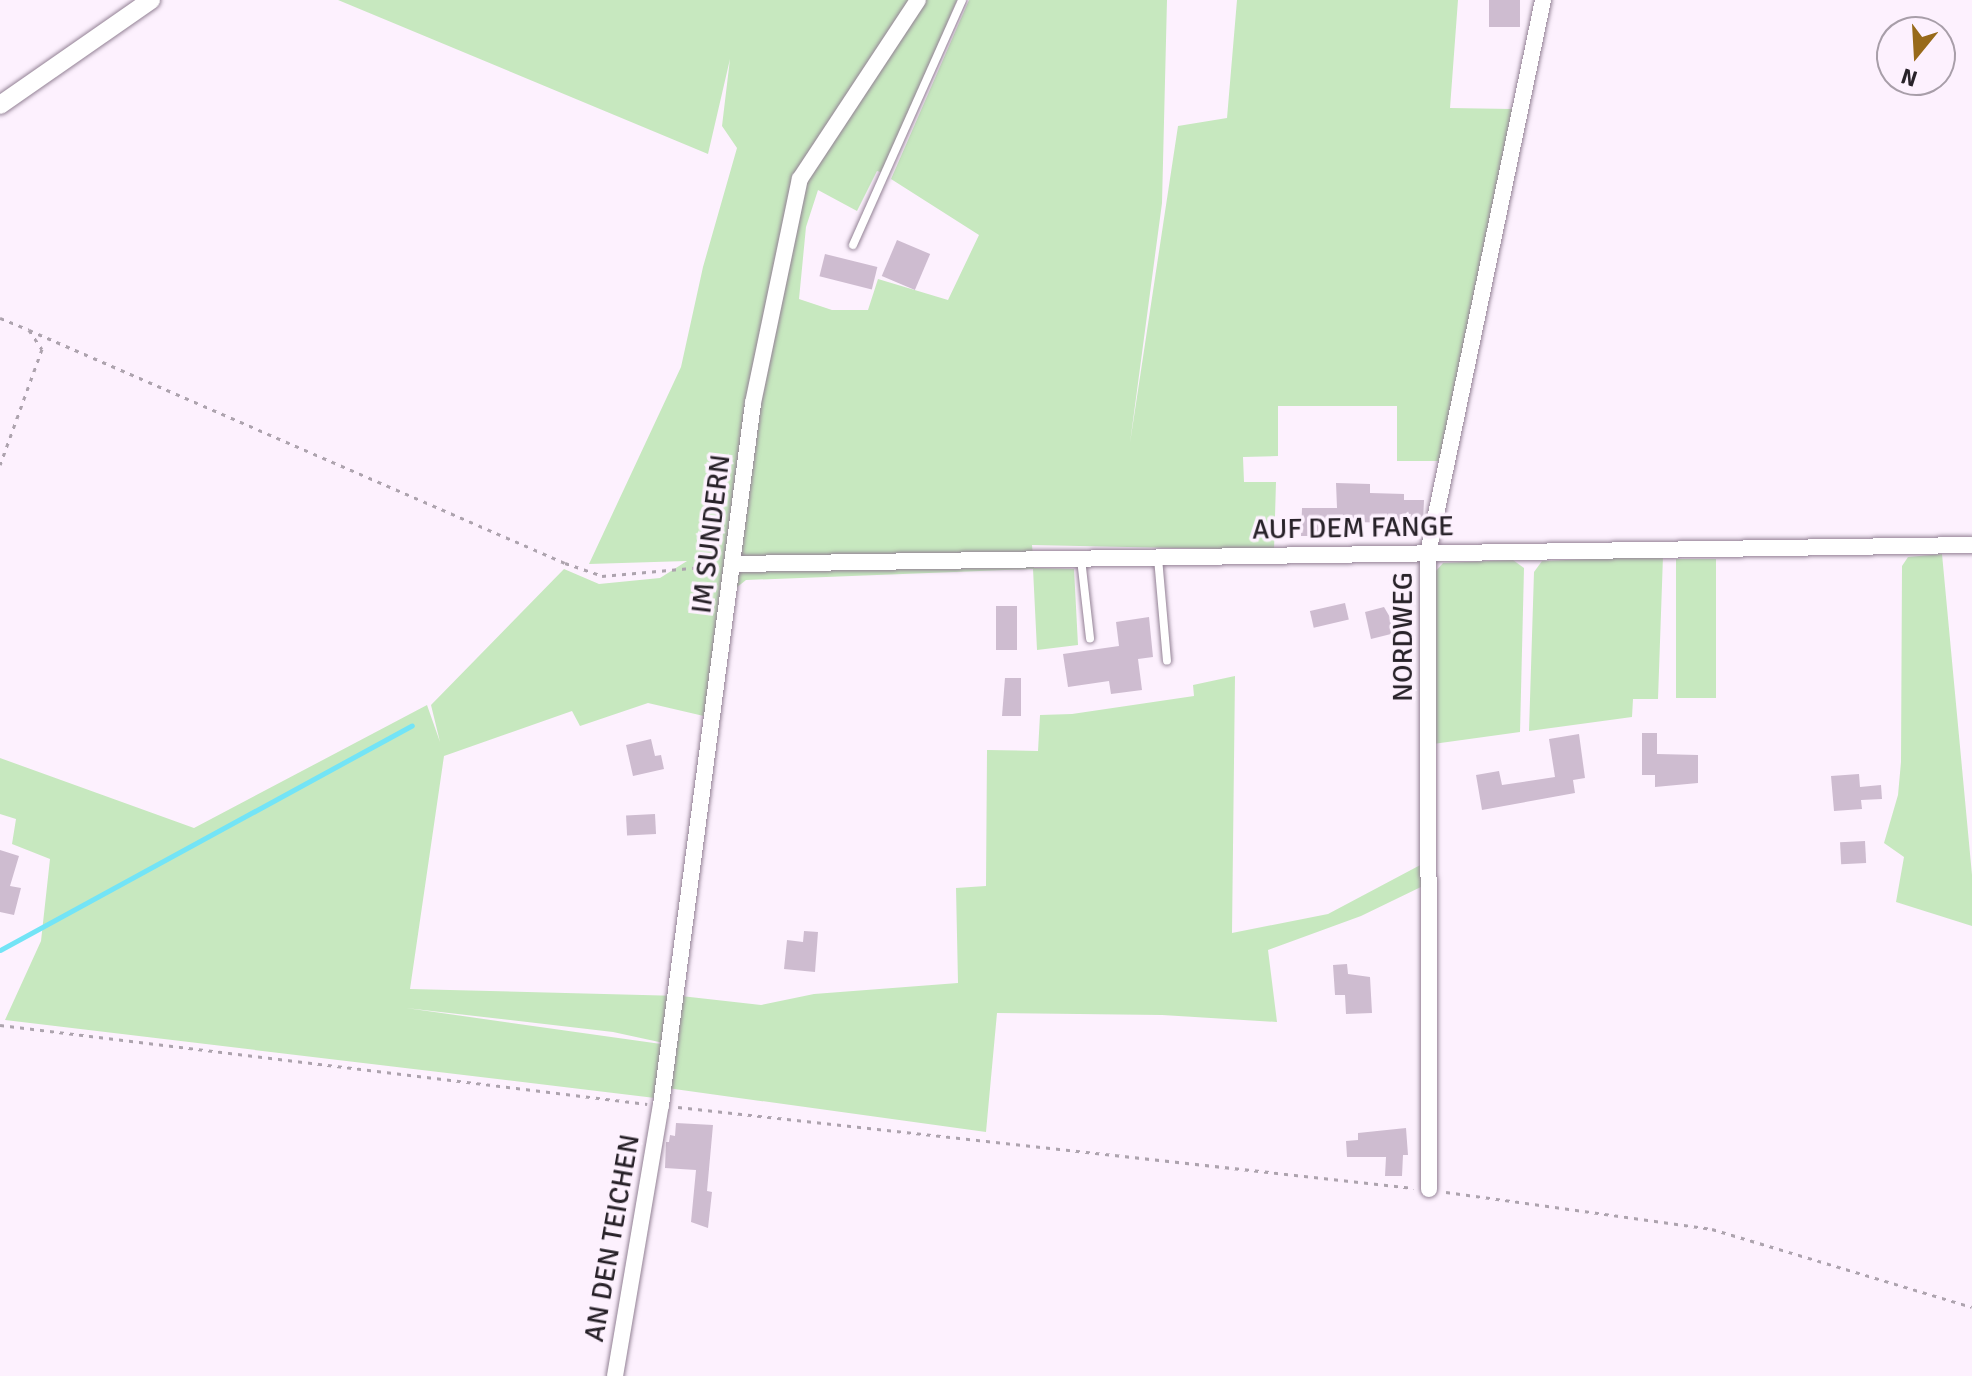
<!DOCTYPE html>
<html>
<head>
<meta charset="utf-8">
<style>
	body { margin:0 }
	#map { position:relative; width:1972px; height:1376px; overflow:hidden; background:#fdf1fe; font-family:Signika,sans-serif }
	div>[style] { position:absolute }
	.green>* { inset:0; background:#c7e8bf; transform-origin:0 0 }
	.stream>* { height:5px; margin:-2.5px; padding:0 2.5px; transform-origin:2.5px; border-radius:2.5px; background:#73e4f6 }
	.building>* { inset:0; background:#cebcd0; transform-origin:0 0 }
	.path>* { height:3px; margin-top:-1.5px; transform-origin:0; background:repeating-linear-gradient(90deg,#ada3ae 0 4px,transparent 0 10px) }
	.roads { filter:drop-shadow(0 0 2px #928194) drop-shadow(0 0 2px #928194) }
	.service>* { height:8px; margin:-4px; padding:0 4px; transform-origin:4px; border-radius:4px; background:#fff }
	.minor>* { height:16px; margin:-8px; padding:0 8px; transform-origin:8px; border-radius:8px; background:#fff }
	.tertiary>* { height:18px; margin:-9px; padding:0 9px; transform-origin:9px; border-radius:9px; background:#fff }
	span { translate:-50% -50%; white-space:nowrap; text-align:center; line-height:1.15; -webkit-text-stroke:7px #fdf1fe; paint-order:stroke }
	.street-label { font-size:28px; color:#282229 }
	.north { position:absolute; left:1876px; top:16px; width:80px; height:80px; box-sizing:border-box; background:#fdf1fe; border:2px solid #a89ea9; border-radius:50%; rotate:198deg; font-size:22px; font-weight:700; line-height:32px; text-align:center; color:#282229 }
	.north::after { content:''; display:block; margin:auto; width:28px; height:36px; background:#986a1a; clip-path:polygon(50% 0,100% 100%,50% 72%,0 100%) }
</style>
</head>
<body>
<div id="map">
	<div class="green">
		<i style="clip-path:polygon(338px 0,957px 0,884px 173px,877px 171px,857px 211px,818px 190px,806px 227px,799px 299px,832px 310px,868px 310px,878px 279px,948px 300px,979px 235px,891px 179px,969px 0,1167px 0,1162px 203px,1130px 443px,1178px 126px,1227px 118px,1237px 0,1458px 0,1450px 108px,1512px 109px,1441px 461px,1397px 461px,1397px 406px,1278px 406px,1278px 456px,1243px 457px,1244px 482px,1276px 482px,1274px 550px,1032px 545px,1034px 568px,1074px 569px,1078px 645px,1037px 650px,1033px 569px,746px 580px,721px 600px,708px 717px,648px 703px,580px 726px,572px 711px,444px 756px,410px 989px,681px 996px,761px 1005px,814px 994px,958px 983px,956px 888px,986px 886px,987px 750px,1038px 751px,1040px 715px,1072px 714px,1194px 696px,1193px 685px,1235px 676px,1232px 933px,1328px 914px,1426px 862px,1425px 885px,1361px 916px,1268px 950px,1277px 1022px,1162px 1015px,997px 1013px,986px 1132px,667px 1088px,673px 1045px,613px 1032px,406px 1008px,661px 1044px,655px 1098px,5px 1020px,41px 941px,50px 859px,12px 844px,16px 819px,0 814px,0 758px,194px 828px,427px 705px,440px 742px,431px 705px,564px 569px,599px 584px,660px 578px,687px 561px,589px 564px,681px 367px,703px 267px,737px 148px,722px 126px,730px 59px,708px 154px)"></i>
		<i style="clip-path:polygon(1942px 554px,1972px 875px,1972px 926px,1896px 902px,1904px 857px,1884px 843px,1898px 795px,1901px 762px,1902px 566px,1908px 557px)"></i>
		<i style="clip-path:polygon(1663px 556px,1658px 699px,1633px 699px,1632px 717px,1529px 731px,1534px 572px,1542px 561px)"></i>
		<i style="left:1676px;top:559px;width:40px;height:139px"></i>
		<i style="clip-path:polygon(1513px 560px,1524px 568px,1520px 732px,1433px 744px,1435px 572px,1443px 563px)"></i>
	</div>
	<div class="stream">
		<i style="left:0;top:950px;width:469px;rotate:-28.6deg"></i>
	</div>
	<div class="building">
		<i style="left:1489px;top:0;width:31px;height:27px"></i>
		<i style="left:897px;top:240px;width:36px;height:39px;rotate:23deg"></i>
		<i style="left:825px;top:254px;width:54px;height:23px;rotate:14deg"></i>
		<i style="clip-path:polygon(1336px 483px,1370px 484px,1370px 493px,1404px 494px,1404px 500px,1424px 500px,1423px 523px,1343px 522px,1343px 526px,1330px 526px,1330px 536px,1301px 536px,1302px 508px,1337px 508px)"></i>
		<i style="left:1345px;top:603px;width:17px;height:36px;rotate:77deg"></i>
		<i style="left:996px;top:606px;width:21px;height:44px"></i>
		<i style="clip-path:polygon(1384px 607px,1391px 619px,1391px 634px,1371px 639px,1365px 612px)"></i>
		<i style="clip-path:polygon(1149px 617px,1153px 657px,1138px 659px,1142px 690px,1111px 694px,1109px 681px,1068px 687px,1063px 654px,1119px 646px,1116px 622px)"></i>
		<i style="clip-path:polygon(1005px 678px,1021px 678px,1021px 716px,1002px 716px)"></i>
		<i style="clip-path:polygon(1642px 733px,1657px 733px,1657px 754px,1698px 755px,1698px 783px,1655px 787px,1655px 775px,1642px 775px)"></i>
		<i style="clip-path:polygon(1579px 734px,1585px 778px,1573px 780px,1575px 793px,1482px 810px,1476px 775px,1499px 771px,1502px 785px,1555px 777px,1549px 739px)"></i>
		<i style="clip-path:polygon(651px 739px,655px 756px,661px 755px,664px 769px,633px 776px,626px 745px)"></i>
		<i style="clip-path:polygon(1859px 774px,1860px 787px,1881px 785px,1882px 799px,1861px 800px,1862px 809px,1834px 811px,1831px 776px)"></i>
		<i style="left:655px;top:814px;width:20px;height:29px;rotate:87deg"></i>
		<i style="left:1865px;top:841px;width:22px;height:25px;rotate:87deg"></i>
		<i style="clip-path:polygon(0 850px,19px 856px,10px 886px,21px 888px,14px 915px,0 912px)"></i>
		<i style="clip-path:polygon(804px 931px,818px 932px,815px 972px,784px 969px,787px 940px,803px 942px)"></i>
		<i style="clip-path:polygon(1347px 964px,1348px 974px,1370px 977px,1372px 1013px,1346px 1014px,1345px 995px,1335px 995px,1333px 965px)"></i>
		<i style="clip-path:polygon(676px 1123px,713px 1125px,707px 1191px,712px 1192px,708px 1228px,691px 1222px,696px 1170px,665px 1168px,666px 1142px,669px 1142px,670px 1135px,675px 1136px)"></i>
		<i style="clip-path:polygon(1406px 1128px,1408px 1155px,1403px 1155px,1402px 1176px,1385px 1176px,1386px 1157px,1347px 1157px,1346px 1141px,1358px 1140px,1358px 1133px)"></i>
	</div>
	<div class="path">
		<i style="left:0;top:318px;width:31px;rotate:22deg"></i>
		<i style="left:29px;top:330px;width:23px;rotate:56deg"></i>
		<i style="left:42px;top:349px;width:123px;rotate:109.9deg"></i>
		<i style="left:29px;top:330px;width:584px;rotate:23.49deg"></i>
		<i style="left:565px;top:563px;width:39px;rotate:19deg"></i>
		<i style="left:602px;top:576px;width:112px;rotate:-5.1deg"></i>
		<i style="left:0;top:1025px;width:652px;rotate:6.96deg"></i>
		<i style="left:678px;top:1107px;width:740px;rotate:6.28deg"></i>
		<i style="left:1446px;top:1192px;width:269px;rotate:7.9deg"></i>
		<i style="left:1712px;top:1229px;width:271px;rotate:16.7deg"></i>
	</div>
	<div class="roads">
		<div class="service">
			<i style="left:853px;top:245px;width:268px;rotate:-66deg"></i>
			<i style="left:1158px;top:558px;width:103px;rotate:85deg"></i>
			<i style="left:1081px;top:559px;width:80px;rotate:83.5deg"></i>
		</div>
		<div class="minor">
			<i style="left:734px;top:564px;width:1238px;rotate:-0.88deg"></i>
			<i style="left:1429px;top:1189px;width:636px;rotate:-90.09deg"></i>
			<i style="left:1428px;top:553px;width:565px;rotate:-78.25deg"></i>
			<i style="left:615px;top:1376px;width:275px;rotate:-80.4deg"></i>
			<i style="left:661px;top:1105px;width:708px;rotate:-82.53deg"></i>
			<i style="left:753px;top:403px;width:229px;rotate:-78.2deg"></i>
			<i style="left:800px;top:179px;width:214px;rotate:-56.6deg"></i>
		</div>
		<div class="tertiary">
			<i style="left:0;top:105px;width:184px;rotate:-34.8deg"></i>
		</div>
	</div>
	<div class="street-label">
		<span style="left:1353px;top:528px;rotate:-1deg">AUF DEM FANGE</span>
		<span style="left:711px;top:534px;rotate:-83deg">IM SUNDERN</span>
		<span style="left:1403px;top:637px;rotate:-90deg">NORDWEG</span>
		<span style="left:612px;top:1238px;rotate:-80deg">AN DEN TEICHEN</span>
	</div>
	<div class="north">N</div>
</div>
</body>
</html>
